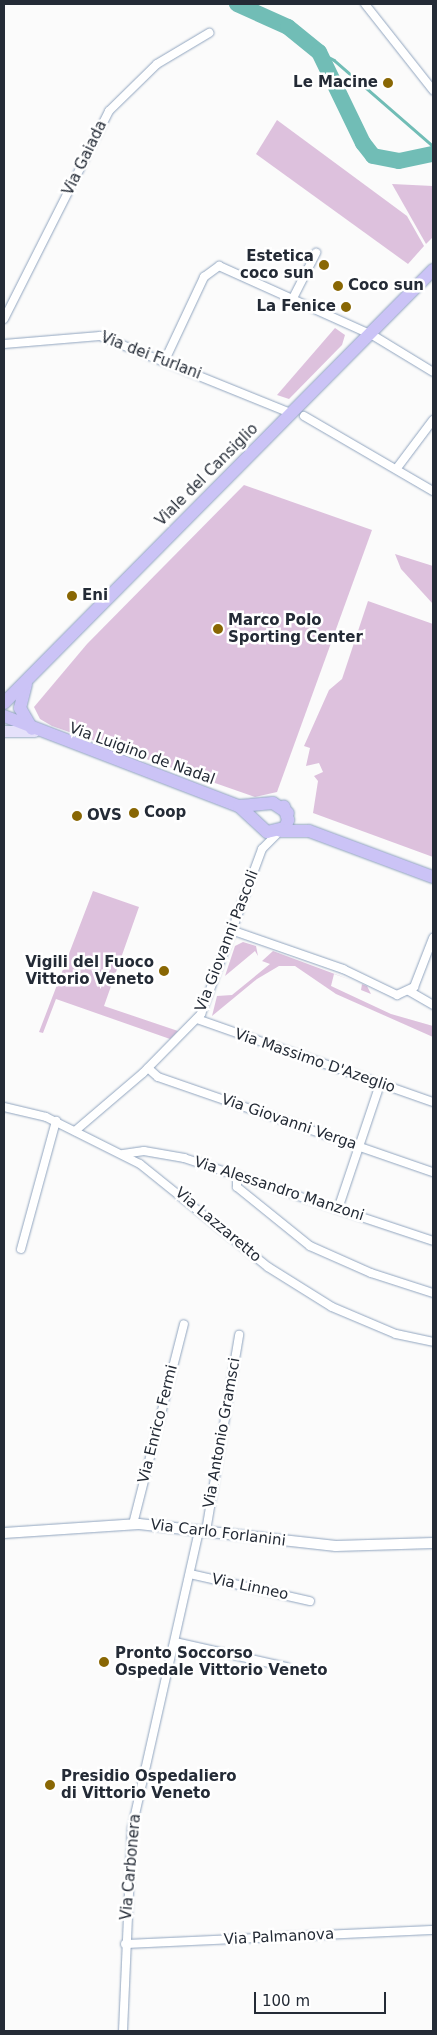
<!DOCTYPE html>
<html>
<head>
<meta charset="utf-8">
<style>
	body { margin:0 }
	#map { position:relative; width:437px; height:2035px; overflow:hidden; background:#fbfbfb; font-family:"DejaVu Sans",sans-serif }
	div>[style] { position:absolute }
	.green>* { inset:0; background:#ddc1dd }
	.stream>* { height:2.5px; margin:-1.25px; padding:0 1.25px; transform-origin:1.25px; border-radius:1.25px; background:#71bdb6 }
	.river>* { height:16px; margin:-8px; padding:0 8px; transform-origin:8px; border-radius:8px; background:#71bdb6 }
	.roads { filter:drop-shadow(0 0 1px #91a5bf) drop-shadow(0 0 1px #91a5bf) }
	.minor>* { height:8px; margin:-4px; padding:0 4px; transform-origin:4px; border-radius:4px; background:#fff }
	.tertiary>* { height:10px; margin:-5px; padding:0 5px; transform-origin:5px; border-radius:5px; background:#fff }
	.secondary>* { height:11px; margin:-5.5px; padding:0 5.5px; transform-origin:5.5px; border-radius:5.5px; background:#e5e1fa }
	.primary>* { height:12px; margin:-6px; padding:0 6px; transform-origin:6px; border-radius:6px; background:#cbc3f6 }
	.dots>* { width:14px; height:14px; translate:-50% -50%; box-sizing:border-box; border:2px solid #fff; border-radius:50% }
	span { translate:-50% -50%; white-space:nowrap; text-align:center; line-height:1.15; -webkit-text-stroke:5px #fff; paint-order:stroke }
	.poi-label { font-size:15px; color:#242b36; font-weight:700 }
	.right { translate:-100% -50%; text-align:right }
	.left { translate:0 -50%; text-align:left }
	.street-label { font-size:15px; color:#242b36 }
	.frame { position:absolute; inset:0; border:5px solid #242b36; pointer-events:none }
	.scale { position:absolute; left:254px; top:1992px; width:132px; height:22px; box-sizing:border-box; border:2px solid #242b36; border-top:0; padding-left:6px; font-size:15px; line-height:18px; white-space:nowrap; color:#242b36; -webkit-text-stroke:4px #fff; paint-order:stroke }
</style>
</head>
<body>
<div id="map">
	<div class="green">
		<i style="clip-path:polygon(277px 120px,407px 216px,424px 246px,408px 264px,256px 154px)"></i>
		<i style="clip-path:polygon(392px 184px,433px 186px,433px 237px,426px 244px)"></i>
		<i style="clip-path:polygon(335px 328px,345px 335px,342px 345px,289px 399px,277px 395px)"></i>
		<i style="clip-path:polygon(244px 485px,372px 530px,277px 792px,255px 797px,52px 726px,40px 719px,34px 707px,87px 644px)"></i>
		<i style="clip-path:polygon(395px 554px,433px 566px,433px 604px,401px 569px)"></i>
		<i style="clip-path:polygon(368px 601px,433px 624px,433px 857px,313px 813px,318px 781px,314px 776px,323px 772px,319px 763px,306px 766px,310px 748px,304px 746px,329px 690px,342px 679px)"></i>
		<i style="clip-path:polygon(93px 891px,139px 907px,104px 1006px,178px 1031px,170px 1039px,56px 999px,43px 1033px,39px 1032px)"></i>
		<i style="clip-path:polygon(243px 942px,256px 946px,258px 956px,255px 951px,225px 976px,235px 946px)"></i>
		<i style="clip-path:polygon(273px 951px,367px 986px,371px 994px,361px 990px,362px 984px,334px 974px,331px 986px,391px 1014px,433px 1026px,433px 1037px,336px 994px,295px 966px,279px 966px,257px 979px,212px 1016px,217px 996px,232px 995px,270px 964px,262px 961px)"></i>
	</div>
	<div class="stream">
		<i style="left:319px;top:52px;width:17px;rotate:28deg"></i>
		<i style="left:334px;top:60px;width:131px;rotate:41deg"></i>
	</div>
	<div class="river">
		<i style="left:237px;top:4px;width:56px;rotate:24.3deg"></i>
		<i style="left:288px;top:27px;width:40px;rotate:39deg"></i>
		<i style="left:319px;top:52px;width:101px;rotate:64.2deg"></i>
		<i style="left:363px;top:143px;width:16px;rotate:52deg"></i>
		<i style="left:373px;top:156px;width:26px;rotate:11deg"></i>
		<i style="left:399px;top:161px;width:35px;rotate:-12deg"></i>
	</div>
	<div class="roads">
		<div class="minor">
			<i style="left:365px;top:4px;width:110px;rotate:51.7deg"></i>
			<i style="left:293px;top:298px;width:51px;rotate:-62.9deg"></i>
			<i style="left:4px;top:319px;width:233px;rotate:-63.2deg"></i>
			<i style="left:109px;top:111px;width:67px;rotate:-44.4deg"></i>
			<i style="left:157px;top:64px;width:61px;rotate:-30.8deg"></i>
			<i style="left:4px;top:344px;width:96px;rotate:-4.8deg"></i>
			<i style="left:100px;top:336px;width:206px;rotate:22deg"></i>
			<i style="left:165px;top:360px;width:92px;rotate:-64.8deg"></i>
			<i style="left:204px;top:277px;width:19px;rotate:-36deg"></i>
			<i style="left:219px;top:266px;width:170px;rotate:24.3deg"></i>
			<i style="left:374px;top:336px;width:69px;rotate:31.4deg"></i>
			<i style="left:304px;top:416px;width:149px;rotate:30.2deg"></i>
			<i style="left:397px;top:468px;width:60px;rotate:-53.1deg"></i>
			<i style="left:231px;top:930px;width:119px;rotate:19.2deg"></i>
			<i style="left:343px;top:969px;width:60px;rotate:25.7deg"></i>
			<i style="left:397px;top:995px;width:19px;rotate:-25deg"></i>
			<i style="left:414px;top:987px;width:53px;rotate:-68.8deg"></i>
			<i style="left:409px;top:991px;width:28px;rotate:30deg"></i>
			<i style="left:197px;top:1019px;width:250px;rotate:19.4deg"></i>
			<i style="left:148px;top:1068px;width:13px;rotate:42deg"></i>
			<i style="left:158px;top:1077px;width:291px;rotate:19.1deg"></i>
			<i style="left:4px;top:1107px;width:43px;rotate:13.4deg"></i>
			<i style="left:46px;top:1117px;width:105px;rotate:26.6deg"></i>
			<i style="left:140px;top:1164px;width:164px;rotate:38.8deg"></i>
			<i style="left:268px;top:1267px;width:75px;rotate:32deg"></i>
			<i style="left:332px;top:1307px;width:69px;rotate:22.9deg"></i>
			<i style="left:396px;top:1334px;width:38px;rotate:12deg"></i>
			<i style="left:75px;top:1131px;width:89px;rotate:-40.5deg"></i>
			<i style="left:143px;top:1073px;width:83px;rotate:-45.5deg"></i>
			<i style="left:201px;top:1014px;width:176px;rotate:-69.7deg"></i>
			<i style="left:262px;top:849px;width:24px;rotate:-45deg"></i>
			<i style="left:123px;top:1154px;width:21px;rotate:-8deg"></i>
			<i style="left:144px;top:1151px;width:41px;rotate:9.9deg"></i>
			<i style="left:184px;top:1158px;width:262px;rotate:18.4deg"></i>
			<i style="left:237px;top:1175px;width:12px;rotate:90deg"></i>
			<i style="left:237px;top:1187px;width:94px;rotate:38.9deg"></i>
			<i style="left:310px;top:1246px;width:67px;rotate:23.9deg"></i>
			<i style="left:371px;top:1273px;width:65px;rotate:17.9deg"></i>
			<i style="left:338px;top:1209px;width:132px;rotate:-71.4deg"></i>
			<i style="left:21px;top:1249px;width:133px;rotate:-74.7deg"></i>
			<i style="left:133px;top:1524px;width:206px;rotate:-75.7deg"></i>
			<i style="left:206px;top:1531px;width:199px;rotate:-80.4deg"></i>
			<i style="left:190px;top:1574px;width:123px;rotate:12.7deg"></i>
			<i style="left:175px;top:1642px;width:115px;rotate:12.6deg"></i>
			<i style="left:125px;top:1944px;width:308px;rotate:-2.6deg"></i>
			<i style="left:123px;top:2031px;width:203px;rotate:-87.5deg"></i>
			<i style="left:132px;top:1828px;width:305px;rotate:-77.3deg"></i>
		</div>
		<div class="tertiary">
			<i style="left:4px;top:1533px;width:135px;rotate:-3.8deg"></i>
			<i style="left:139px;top:1524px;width:198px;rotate:6.4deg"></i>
			<i style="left:336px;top:1546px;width:97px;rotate:-1.8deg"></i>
		</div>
		<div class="secondary">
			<i style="left:4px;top:731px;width:30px"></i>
		</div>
		<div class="primary">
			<i style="left:26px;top:684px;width:25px;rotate:104deg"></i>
			<i style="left:20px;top:708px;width:24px;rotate:60deg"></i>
			<i style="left:4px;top:703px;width:610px;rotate:-45.27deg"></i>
			<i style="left:4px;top:716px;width:252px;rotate:21deg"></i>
			<i style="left:239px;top:806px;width:38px;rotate:43deg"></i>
			<i style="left:267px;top:832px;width:18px;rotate:-13deg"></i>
			<i style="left:285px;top:828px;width:9px;rotate:-69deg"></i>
			<i style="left:288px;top:820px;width:14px;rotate:-107deg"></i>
			<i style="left:239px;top:806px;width:34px;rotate:-5deg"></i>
			<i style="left:273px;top:803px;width:18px;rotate:34deg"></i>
			<i style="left:281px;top:831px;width:28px"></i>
			<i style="left:309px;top:831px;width:132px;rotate:20.4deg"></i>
		</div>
	</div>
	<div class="dots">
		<i style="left:388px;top:83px;background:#896704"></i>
		<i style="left:324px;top:265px;background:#896704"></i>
		<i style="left:338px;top:286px;background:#896704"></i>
		<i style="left:346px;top:307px;background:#896704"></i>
		<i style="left:72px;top:596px;background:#896704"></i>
		<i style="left:218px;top:629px;background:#896704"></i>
		<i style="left:134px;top:813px;background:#896704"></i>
		<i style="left:77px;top:816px;background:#896704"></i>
		<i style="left:164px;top:971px;background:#896704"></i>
		<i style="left:104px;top:1662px;background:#896704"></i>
		<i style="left:50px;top:1785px;background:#896704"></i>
	</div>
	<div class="poi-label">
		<span class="right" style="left:378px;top:83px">Le Macine</span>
		<span class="right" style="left:314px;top:265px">Estetica<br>coco sun</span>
		<span class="left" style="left:348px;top:286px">Coco sun</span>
		<span class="right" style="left:336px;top:307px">La Fenice</span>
		<span class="left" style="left:82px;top:596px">Eni</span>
		<span class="left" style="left:228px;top:629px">Marco Polo<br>Sporting Center</span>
		<span class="left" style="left:144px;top:813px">Coop</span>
		<span class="left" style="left:87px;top:816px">OVS</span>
		<span class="right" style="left:154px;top:971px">Vigili del Fuoco<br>Vittorio Veneto</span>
		<span class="left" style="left:115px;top:1662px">Pronto Soccorso<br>Ospedale Vittorio Veneto</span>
		<span class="left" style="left:61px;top:1785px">Presidio Ospedaliero<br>di Vittorio Veneto</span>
	</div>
	<div class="street-label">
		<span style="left:85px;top:158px;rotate:-64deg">Via Gaiada</span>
		<span style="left:151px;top:356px;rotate:21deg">Via dei Furlani</span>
		<span style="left:207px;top:475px;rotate:-45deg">Viale del Cansiglio</span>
		<span style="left:142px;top:754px;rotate:20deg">Via Luigino de Nadal</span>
		<span style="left:227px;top:941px;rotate:-69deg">Via Giovanni Pascoli</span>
		<span style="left:315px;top:1061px;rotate:19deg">Via Massimo D'Azeglio</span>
		<span style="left:289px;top:1122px;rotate:19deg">Via Giovanni Verga</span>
		<span style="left:279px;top:1189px;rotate:18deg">Via Alessandro Manzoni</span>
		<span style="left:218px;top:1225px;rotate:40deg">Via Lazzaretto</span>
		<span style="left:158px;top:1424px;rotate:-76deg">Via Enrico Fermi</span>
		<span style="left:222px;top:1433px;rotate:-80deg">Via Antonio Gramsci</span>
		<span style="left:218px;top:1533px;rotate:7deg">Via Carlo Forlanini</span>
		<span style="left:250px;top:1587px;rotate:12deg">Via Linneo</span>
		<span style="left:131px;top:1867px;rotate:-85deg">Via Carbonera</span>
		<span style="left:279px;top:1937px;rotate:-3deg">Via Palmanova</span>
	</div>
	<div class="frame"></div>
	<div class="scale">100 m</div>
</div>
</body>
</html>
